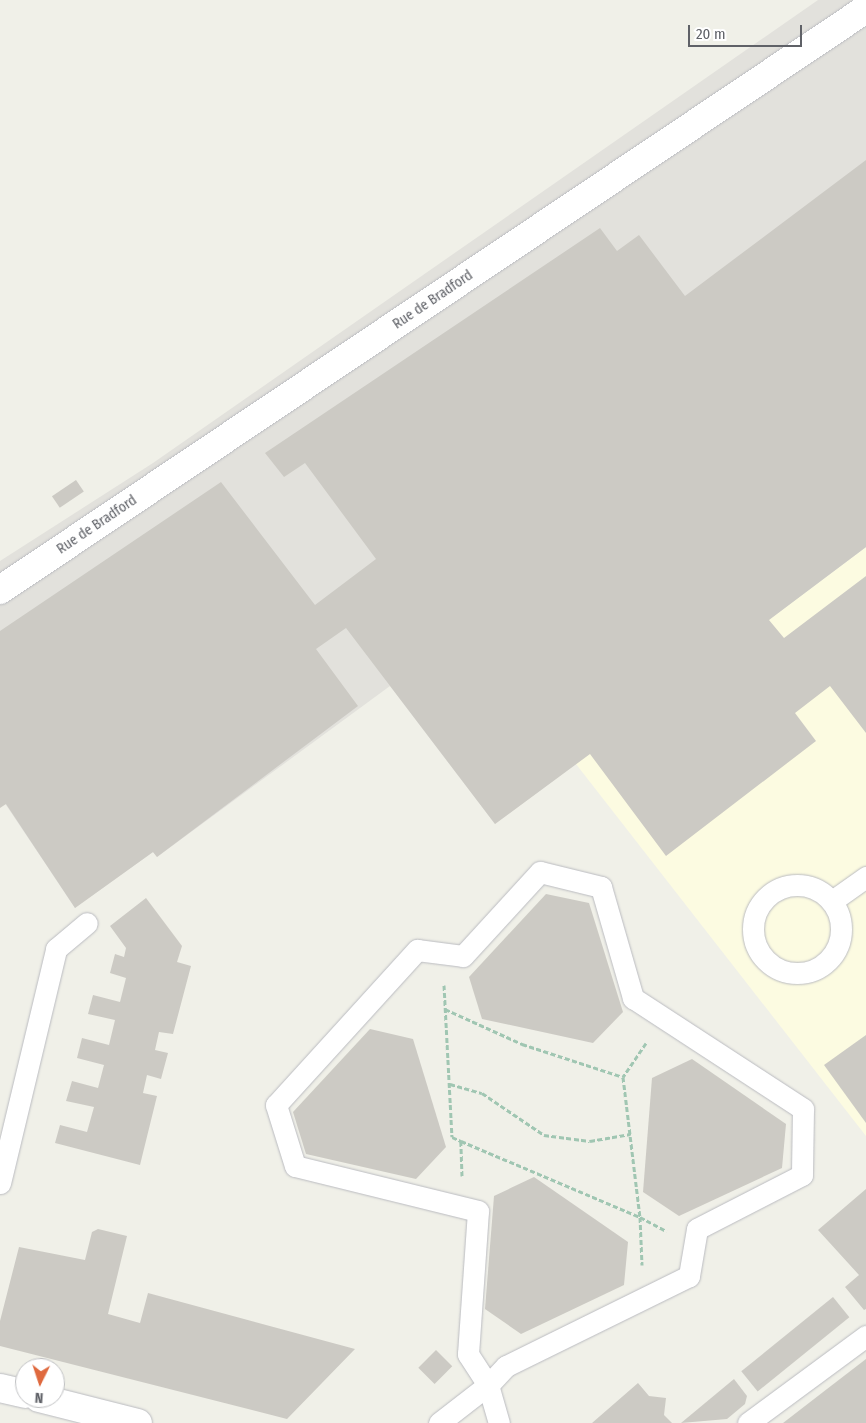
<!DOCTYPE html>
<html>
<head>
<meta charset="utf-8">
<style>
	body { margin:0 }
	#map { position:relative; width:866px; height:1423px; overflow:hidden; background:#f0f0e8; font-family:"Fira Sans Condensed",sans-serif }
	div>[style] { position:absolute }
	.commercial>* { inset:0; background:#fcfbe1 }
	.industrial>* { inset:0; background:#e2e1dc }
	.building>* { inset:0; background:#cccac4; transform-origin:0 0 }
	.path>* { height:3px; margin-top:-1.5px; transform-origin:0; background:repeating-linear-gradient(90deg,#a0c6b2 0 5px,transparent 0 7.5px) }
	.roads { filter:drop-shadow(0 0 1px #babbc0) drop-shadow(0 0 1px #babbc0) }
	.lane>* { height:21px; margin:-10.5px; padding:0 10.5px; transform-origin:10.5px; border-radius:10.5px; background:#fff }
	.lane>.ring { margin:-10.5px; padding:0; box-sizing:content-box; background:none; border:21px solid #fff; border-radius:50% }
	.street>* { height:28px; margin:-14px; padding:0 14px; transform-origin:14px; border-radius:14px; background:#fff }
	.secondary>* { height:28px; margin:-14px; padding:0 14px; transform-origin:14px; border-radius:14px; background:#fff }
	span { translate:-50% -50%; white-space:nowrap; text-align:center; line-height:1.15; -webkit-text-stroke:4px #fff; paint-order:stroke }
	.street-label { font-size:14px; color:#5f6167 }
	.north { position:absolute; left:15px; top:1358px; width:50px; height:50px; box-sizing:border-box; background:#fff; border:1px solid #bfc0c2; border-radius:50%; rotate:184deg; font-size:14px; font-weight:700; line-height:20px; text-align:center; color:#5f6167 }
	.north::after { content:''; display:block; margin:auto; width:18px; height:22px; background:#df693e; clip-path:polygon(50% 0,100% 100%,50% 72%,0 100%) }
	.scale { position:absolute; left:688px; top:25px; width:114px; height:22px; box-sizing:border-box; border:2px solid #5f6167; border-top:0; padding-left:6px; font-size:15px; line-height:18px; white-space:nowrap; color:#5f6167; -webkit-text-stroke:4px #fff; paint-order:stroke }
</style>
</head>
<body>
<div id="map">
	<div class="commercial">
		<i style="clip-path:polygon(866px 547px,866px 1136px,576px 764px)"></i>
	</div>
	<div class="industrial">
		<i style="clip-path:polygon(818px 0,851px 0,866px 17px,866px 547px,495px 824px,390px 686px,157px 857px,153px 852px,75px 908px,0 796px,0 561px,153px 463px)"></i>
	</div>
	<div class="building">
		<i style="clip-path:polygon(866px 160px,866px 547px,769px 620px,784px 638px,866px 576px,866px 733px,830px 686px,795px 713px,816px 741px,666px 856px,590px 754px,495px 824px,346px 628px,316px 649px,358px 706px,157px 857px,153px 852px,75px 908px,6px 804px,0 808px,0 631px,221px 482px,315px 605px,376px 559px,305px 463px,284px 477px,265px 453px,600px 228px,617px 251px,639px 235px,685px 296px)"></i>
		<i style="left:76px;top:480px;width:14px;height:29px;rotate:56deg"></i>
		<i style="clip-path:polygon(546px 894px,589px 903px,623px 1012px,593px 1043px,482px 1019px,469px 977px)"></i>
		<i style="clip-path:polygon(146px 898px,182px 946px,177px 962px,191px 966px,173px 1034px,159px 1032px,155px 1050px,168px 1053px,161px 1079px,147px 1075px,143px 1093px,157px 1096px,140px 1165px,55px 1143px,60px 1125px,87px 1132px,94px 1107px,66px 1101px,72px 1081px,98px 1088px,104px 1065px,77px 1058px,82px 1038px,109px 1045px,115px 1020px,88px 1014px,93px 995px,120px 1002px,126px 978px,110px 973px,115px 954px,124px 957px,126px 948px,110px 926px)"></i>
		<i style="clip-path:polygon(370px 1029px,413px 1039px,446px 1147px,416px 1179px,306px 1154px,293px 1112px)"></i>
		<i style="clip-path:polygon(866px 1035px,866px 1123px,824px 1065px)"></i>
		<i style="clip-path:polygon(692px 1059px,786px 1124px,782px 1168px,679px 1216px,643px 1192px,652px 1078px)"></i>
		<i style="clip-path:polygon(534px 1177px,628px 1242px,624px 1285px,521px 1334px,485px 1309px,494px 1196px)"></i>
		<i style="clip-path:polygon(866px 1189px,866px 1309px,864px 1310px,845px 1287px,859px 1275px,818px 1230px)"></i>
		<i style="clip-path:polygon(98px 1229px,127px 1236px,108px 1314px,140px 1323px,148px 1293px,355px 1349px,287px 1419px,0 1346px,0 1321px,19px 1247px,85px 1260px,92px 1232px)"></i>
		<i style="left:833px;top:1297px;width:26px;height:118px;rotate:51deg"></i>
		<i style="left:436px;top:1350px;width:23px;height:25px;rotate:45deg"></i>
		<i style="clip-path:polygon(866px 1359px,866px 1423px,783px 1423px,827px 1389px)"></i>
		<i style="clip-path:polygon(734px 1379px,747px 1396px,745px 1404px,727px 1419px,681px 1423px)"></i>
		<i style="clip-path:polygon(638px 1383px,649px 1396px,666px 1398px,664px 1415px,672px 1423px,592px 1423px)"></i>
	</div>
	<div class="path">
		<i style="left:444px;top:985px;width:152px;rotate:87deg"></i>
		<i style="left:452px;top:1137px;width:10px;rotate:24deg"></i>
		<i style="left:445px;top:1009px;width:85px;rotate:24.4deg"></i>
		<i style="left:522px;top:1044px;width:106px;rotate:18.1deg"></i>
		<i style="left:646px;top:1043px;width:41px;rotate:124.1deg"></i>
		<i style="left:623px;top:1077px;width:141px;rotate:83.1deg"></i>
		<i style="left:640px;top:1217px;width:30px;rotate:28deg"></i>
		<i style="left:450px;top:1084px;width:33px;rotate:16deg"></i>
		<i style="left:482px;top:1093px;width:75px;rotate:34.1deg"></i>
		<i style="left:544px;top:1135px;width:46px;rotate:7.4deg"></i>
		<i style="left:590px;top:1141px;width:41px;rotate:-9.9deg"></i>
		<i style="left:462px;top:1176px;width:35px;rotate:-92deg"></i>
		<i style="left:461px;top:1141px;width:194px;rotate:23deg"></i>
		<i style="left:640px;top:1217px;width:48px;rotate:87.6deg"></i>
	</div>
	<div class="roads">
		<div class="lane">
			<i style="left:540px;top:872px;width:63px;rotate:13.8deg"></i>
			<i style="left:601px;top:887px;width:116px;rotate:73.9deg"></i>
			<i style="left:633px;top:998px;width:203px;rotate:33.1deg"></i>
			<i style="left:803px;top:1109px;width:66px;rotate:90.9deg"></i>
			<i style="left:802px;top:1175px;width:118px;rotate:152.8deg"></i>
			<i style="left:697px;top:1229px;width:48px;rotate:99.7deg"></i>
			<i style="left:689px;top:1276px;width:204px;rotate:153.8deg"></i>
			<i style="left:506px;top:1366px;width:26px;rotate:133deg"></i>
			<i style="left:488px;top:1385px;width:37px;rotate:-123deg"></i>
			<i style="left:468px;top:1354px;width:143px;rotate:-86deg"></i>
			<i style="left:478px;top:1211px;width:188px;rotate:-166.2deg"></i>
			<i style="left:295px;top:1166px;width:64px;rotate:-107.3deg"></i>
			<i style="left:276px;top:1105px;width:210px;rotate:-47.7deg"></i>
			<i style="left:417px;top:950px;width:46px;rotate:7.4deg"></i>
			<i style="left:463px;top:956px;width:114px;rotate:-47.5deg"></i>
			<i class="ring" style="left:753px;top:885px;width:67px;height:67px"></i>
			<i style="left:832px;top:901px;width:42px;rotate:-35.2deg"></i>
			<i style="left:0;top:1183px;width:241px;rotate:-76.5deg"></i>
			<i style="left:56px;top:949px;width:40px;rotate:-40deg"></i>
			<i style="left:439px;top:1423px;width:62px;rotate:-37.8deg"></i>
			<i style="left:488px;top:1385px;width:40px;rotate:74deg"></i>
			<i style="left:748px;top:1423px;width:147px;rotate:-36.4deg"></i>
		</div>
		<div class="street">
			<i style="left:0;top:590px;width:1043px;rotate:-33.86deg"></i>
		</div>
		<div class="secondary">
			<i style="left:0;top:1388px;width:26px;rotate:13deg"></i>
			<i style="left:39px;top:1398px;width:102px;rotate:14.2deg"></i>
		</div>
	</div>
	<div class="street-label">
		<span style="left:433px;top:300px;rotate:-34deg">Rue de Bradford</span>
		<span style="left:97px;top:525px;rotate:-34deg">Rue de Bradford</span>
	</div>
	<div class="north">N</div>
	<div class="scale">20 m</div>
</div>
</body>
</html>
